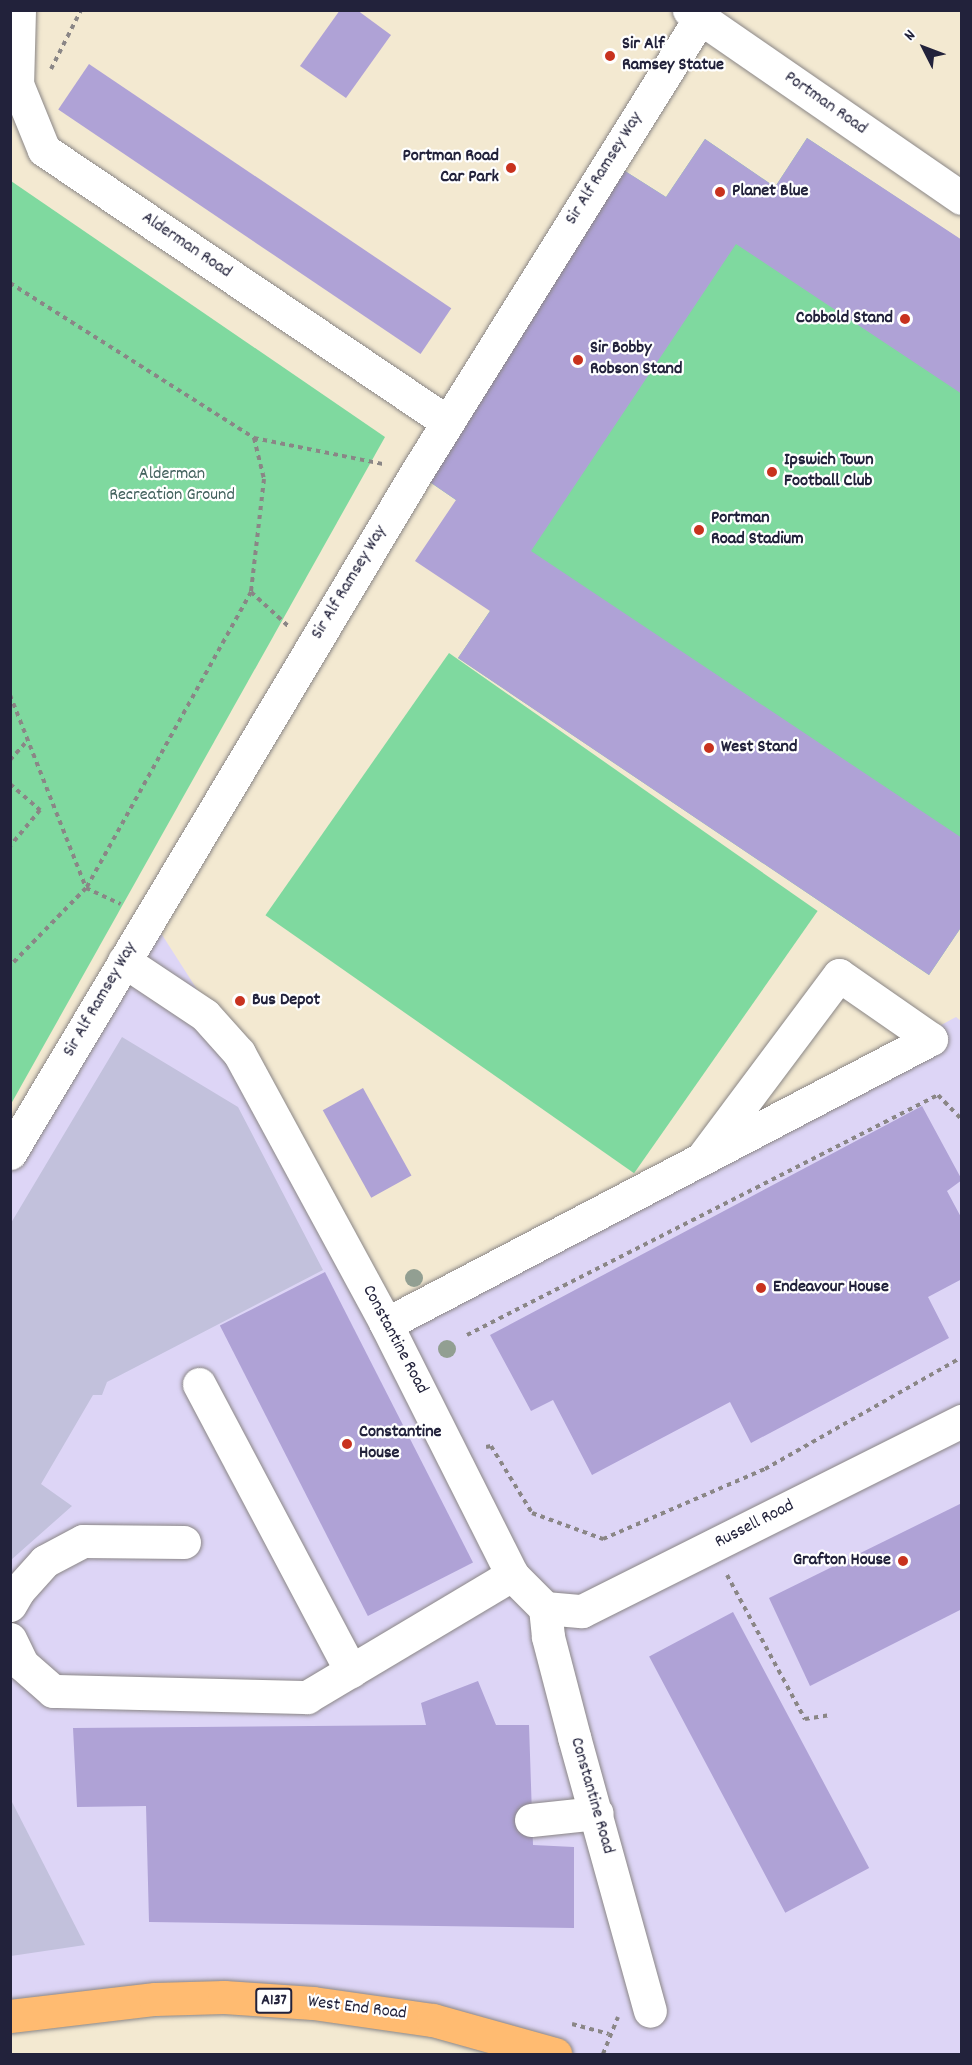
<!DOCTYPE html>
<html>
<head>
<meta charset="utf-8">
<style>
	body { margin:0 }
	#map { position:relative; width:972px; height:2065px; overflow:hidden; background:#f3e9d1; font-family:Dekko,sans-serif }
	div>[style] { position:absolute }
	.built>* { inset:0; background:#ddd5f6 }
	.industrial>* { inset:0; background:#c2c1dc }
	.green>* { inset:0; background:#7fd99f; transform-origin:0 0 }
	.building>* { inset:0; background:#afa2d6; transform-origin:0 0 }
	.path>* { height:4px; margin-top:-2px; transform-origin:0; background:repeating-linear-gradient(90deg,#8a8686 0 4.5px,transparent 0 9px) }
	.roads { filter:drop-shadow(0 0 2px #8a8686) drop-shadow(0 0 2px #8a8686) }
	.minor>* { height:33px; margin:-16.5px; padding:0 16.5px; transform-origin:16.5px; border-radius:16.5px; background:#fff }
	.major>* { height:33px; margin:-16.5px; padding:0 16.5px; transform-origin:16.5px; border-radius:16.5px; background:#ffbb71 }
	.trees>* { width:18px; height:18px; margin:-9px; border-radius:50%; background:#929f92 }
	.dots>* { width:16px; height:16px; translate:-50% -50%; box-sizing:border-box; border:3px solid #fff; border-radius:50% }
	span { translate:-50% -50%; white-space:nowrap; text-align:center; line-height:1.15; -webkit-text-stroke:4.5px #fff; paint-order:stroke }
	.shield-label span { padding:2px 4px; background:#fff; border:2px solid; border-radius:4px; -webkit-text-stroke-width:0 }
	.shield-label { font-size:16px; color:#22223b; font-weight:700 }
	.poi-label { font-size:18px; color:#22223b; font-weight:700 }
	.left { translate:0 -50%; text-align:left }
	.right { translate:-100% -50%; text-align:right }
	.street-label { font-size:18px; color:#22223b }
	.park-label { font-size:18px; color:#43625e }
	.frame { position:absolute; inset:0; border:12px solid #22223b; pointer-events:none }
	.north { position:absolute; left:894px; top:18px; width:60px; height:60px; -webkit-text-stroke:4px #fff; paint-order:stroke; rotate:312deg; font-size:16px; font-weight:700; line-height:24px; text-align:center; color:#22223b }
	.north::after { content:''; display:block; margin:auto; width:21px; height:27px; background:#22223b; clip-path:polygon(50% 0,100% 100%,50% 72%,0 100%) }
</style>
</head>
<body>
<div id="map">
	<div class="built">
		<i style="clip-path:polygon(150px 916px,225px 1033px,386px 1323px,956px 1017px,961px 1021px,961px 2054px,555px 2054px,383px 2010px,11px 2016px,10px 1171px,125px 991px)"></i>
	</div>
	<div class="industrial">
		<i style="clip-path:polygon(122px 1037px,238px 1107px,323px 1270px,107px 1382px,102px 1395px,93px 1395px,41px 1484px,72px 1506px,11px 1560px,11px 1223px)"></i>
		<i style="clip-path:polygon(10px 1800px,11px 1800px,85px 1945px,11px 1956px)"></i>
	</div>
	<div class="green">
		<i style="clip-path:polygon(807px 138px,961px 240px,962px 926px,929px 975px,458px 658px,490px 611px,456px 500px,421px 476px,625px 171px,666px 197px,705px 139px,775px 187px)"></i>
		<i style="clip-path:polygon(11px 181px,385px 437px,11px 1104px)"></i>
		<i style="left:449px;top:653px;width:450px;height:320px;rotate:35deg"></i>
	</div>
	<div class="building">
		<i style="clip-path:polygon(340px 10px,357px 10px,391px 35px,346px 98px,300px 66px)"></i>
		<i style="left:89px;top:64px;width:437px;height:55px;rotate:34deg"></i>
		<i style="clip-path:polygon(807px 138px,962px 240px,962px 394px,736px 244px,531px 551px,962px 838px,962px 926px,929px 975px,458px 658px,490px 611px,415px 561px,456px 500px,421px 476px,625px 171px,666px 197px,705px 139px,775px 187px)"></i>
		<i style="left:363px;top:1088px;width:100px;height:46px;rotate:61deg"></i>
		<i style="clip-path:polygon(922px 1106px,962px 1180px,947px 1191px,962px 1219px,962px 1279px,928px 1297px,949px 1338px,751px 1443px,730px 1402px,592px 1475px,553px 1400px,531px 1411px,490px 1335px)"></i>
		<i style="left:325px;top:1272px;width:326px;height:118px;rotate:63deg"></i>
		<i style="clip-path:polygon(962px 1503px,962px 1609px,810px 1686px,769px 1598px)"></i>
		<i style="left:733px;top:1612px;width:290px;height:95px;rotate:62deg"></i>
		<i style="clip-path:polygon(478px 1681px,496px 1725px,529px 1725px,533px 1845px,574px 1847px,574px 1928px,149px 1922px,146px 1806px,77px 1807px,73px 1728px,426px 1725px,421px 1703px)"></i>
	</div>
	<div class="path">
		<i style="left:51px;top:69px;width:66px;rotate:-63deg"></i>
		<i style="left:10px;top:283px;width:289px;rotate:32.4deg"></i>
		<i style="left:254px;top:438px;width:42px;rotate:76.3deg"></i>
		<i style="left:264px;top:479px;width:114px;rotate:96.6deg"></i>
		<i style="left:251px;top:592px;width:339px;rotate:119.1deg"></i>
		<i style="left:86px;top:888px;width:109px;rotate:134.3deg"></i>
		<i style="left:254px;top:438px;width:132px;rotate:11.4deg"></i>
		<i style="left:251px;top:592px;width:50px;rotate:42.6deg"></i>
		<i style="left:10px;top:695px;width:207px;rotate:68.5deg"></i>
		<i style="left:86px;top:888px;width:38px;rotate:25deg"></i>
		<i style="left:10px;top:760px;width:27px;rotate:-48deg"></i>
		<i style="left:10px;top:784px;width:40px;rotate:41deg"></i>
		<i style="left:40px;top:810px;width:47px;rotate:129.8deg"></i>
		<i style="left:467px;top:1335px;width:529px;rotate:-27deg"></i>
		<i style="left:938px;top:1095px;width:35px;rotate:46deg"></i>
		<i style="left:486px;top:1447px;width:5px;rotate:-11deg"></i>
		<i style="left:491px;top:1446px;width:79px;rotate:58.5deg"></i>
		<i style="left:532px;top:1513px;width:76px;rotate:20.1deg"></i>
		<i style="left:603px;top:1539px;width:176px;rotate:-23.4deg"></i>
		<i style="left:765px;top:1469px;width:227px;rotate:-29.6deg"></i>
		<i style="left:727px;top:1575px;width:164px;rotate:61.6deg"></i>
		<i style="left:805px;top:1719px;width:24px;rotate:-9deg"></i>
		<i style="left:572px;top:2024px;width:38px;rotate:15deg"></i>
		<i style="left:603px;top:2054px;width:40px;rotate:-68deg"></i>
	</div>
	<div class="roads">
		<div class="minor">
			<i style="left:19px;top:10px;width:74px;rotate:91.5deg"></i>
			<i style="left:17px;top:84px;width:71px;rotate:67.8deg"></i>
			<i style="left:44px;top:150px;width:487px;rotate:34deg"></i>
			<i style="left:689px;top:10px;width:331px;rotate:34.6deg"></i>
			<i style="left:124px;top:961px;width:97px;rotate:33.7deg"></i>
			<i style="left:205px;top:1015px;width:51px;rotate:48.2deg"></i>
			<i style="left:239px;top:1053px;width:308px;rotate:61.5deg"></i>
			<i style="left:386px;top:1324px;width:281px;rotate:63.3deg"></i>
			<i style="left:512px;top:1575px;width:47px;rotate:45deg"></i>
			<i style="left:545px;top:1608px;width:37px;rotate:5deg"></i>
			<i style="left:582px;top:1611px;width:425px;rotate:-26.6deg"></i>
			<i style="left:10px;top:1153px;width:796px;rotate:-59.15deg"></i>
			<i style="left:418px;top:470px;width:533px;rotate:-58.04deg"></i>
			<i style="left:386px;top:1324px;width:615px;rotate:-27.61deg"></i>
			<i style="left:931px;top:1039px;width:112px;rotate:-145.2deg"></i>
			<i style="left:839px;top:975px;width:224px;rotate:126.8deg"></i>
			<i style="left:199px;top:1384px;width:325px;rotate:62.1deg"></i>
			<i style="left:10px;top:1605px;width:16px;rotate:-60deg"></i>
			<i style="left:18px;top:1591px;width:40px;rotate:-48deg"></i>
			<i style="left:45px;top:1561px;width:43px;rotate:-27.8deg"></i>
			<i style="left:83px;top:1541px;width:101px;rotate:0.6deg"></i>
			<i style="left:545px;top:1608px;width:29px;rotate:84deg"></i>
			<i style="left:548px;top:1637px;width:103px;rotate:75.4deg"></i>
			<i style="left:574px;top:1737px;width:284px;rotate:74.5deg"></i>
			<i style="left:10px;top:1639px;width:28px;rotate:64deg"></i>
			<i style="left:22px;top:1664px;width:41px;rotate:41.1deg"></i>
			<i style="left:53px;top:1691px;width:254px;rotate:1.4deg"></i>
			<i style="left:307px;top:1697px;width:239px;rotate:-30.8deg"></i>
			<i style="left:531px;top:1820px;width:66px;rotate:-6.1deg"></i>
		</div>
		<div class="major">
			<i style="left:10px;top:2016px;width:146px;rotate:-6.7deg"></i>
			<i style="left:155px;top:1999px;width:69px;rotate:-1.7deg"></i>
			<i style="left:224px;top:1997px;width:89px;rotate:3.9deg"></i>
			<i style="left:313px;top:2003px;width:121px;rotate:8.1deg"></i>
			<i style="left:433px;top:2020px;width:127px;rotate:15.6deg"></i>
		</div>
	</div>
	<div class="trees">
		<i style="left:414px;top:1278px"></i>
		<i style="left:447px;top:1349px"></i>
	</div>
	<div class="dots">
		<i style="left:610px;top:56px;background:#c8321e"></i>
		<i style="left:511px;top:168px;background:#c8321e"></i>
		<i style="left:720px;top:192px;background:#c8321e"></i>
		<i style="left:905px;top:319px;background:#c8321e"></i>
		<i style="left:578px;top:360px;background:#c8321e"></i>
		<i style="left:772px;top:472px;background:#c8321e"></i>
		<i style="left:699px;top:530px;background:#c8321e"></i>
		<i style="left:709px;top:748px;background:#c8321e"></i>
		<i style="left:240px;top:1001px;background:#c8321e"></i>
		<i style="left:761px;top:1288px;background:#c8321e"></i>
		<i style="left:347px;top:1444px;background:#c8321e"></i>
		<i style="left:903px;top:1561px;background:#c8321e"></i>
	</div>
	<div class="shield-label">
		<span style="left:274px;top:2001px">A137</span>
	</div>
	<div class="poi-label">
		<span class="left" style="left:622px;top:56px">Sir Alf<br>Ramsey Statue</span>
		<span class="right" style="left:499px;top:168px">Portman Road<br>Car Park</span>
		<span class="left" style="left:732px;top:192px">Planet Blue</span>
		<span class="right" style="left:893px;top:319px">Cobbold Stand</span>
		<span class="left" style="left:590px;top:360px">Sir Bobby<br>Robson Stand</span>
		<span class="left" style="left:784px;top:472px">Ipswich Town<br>Football Club</span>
		<span class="left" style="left:711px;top:530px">Portman<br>Road Stadium</span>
		<span class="left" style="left:721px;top:748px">West Stand</span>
		<span class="left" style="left:252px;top:1001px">Bus Depot</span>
		<span class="left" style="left:773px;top:1288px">Endeavour House</span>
		<span class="left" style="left:359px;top:1444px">Constantine<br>House</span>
		<span class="right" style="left:891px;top:1561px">Grafton House</span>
	</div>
	<div class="street-label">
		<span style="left:825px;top:104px;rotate:35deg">Portman Road</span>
		<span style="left:605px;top:169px;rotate:-58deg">Sir Alf Ramsey Way</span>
		<span style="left:186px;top:246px;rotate:34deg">Alderman Road</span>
		<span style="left:350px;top:583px;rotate:-59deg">Sir Alf Ramsey Way</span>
		<span style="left:101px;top:1000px;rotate:-60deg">Sir Alf Ramsey Way</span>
		<span style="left:394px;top:1340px;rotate:62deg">Constantine Road</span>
		<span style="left:755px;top:1525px;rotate:-27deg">Russell Road</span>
		<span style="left:591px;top:1796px;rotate:74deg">Constantine Road</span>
		<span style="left:357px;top:2009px;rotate:7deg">West End Road</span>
	</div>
	<div class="park-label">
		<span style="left:172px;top:486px">Alderman<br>Recreation Ground</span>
	</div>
	<div class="frame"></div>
	<div class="north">N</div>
</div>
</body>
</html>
